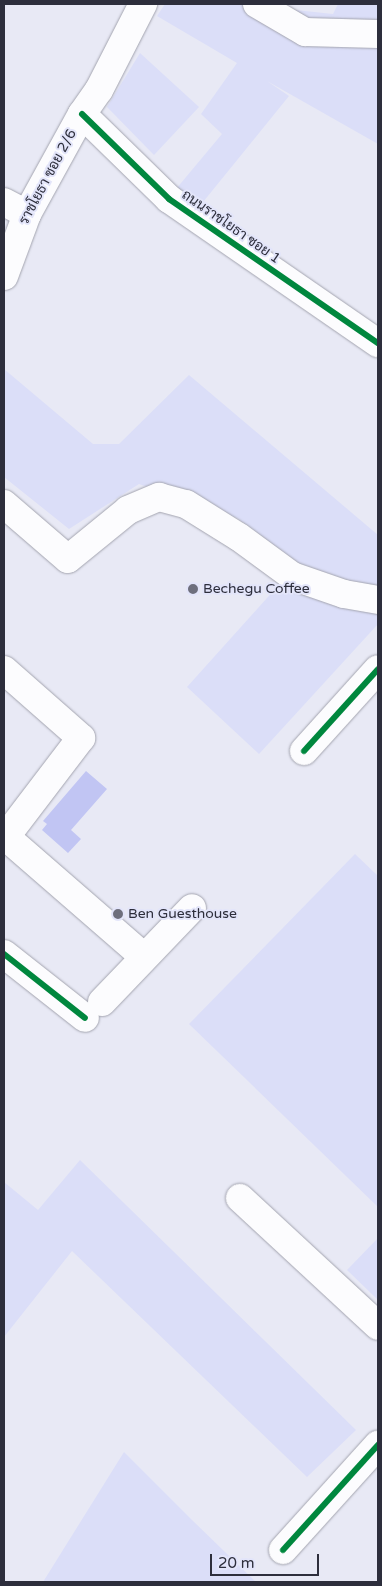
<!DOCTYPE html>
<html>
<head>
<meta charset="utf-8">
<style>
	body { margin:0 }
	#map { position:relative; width:382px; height:1586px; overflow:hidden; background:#e8e9f5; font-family:"Varela Round",Sarabun,sans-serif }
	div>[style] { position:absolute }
	.green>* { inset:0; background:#dbdef8 }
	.water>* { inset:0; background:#c1c5f3 }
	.roads { filter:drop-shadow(0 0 1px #a3a4af) drop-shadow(0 0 1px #a3a4af) }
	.minor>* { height:28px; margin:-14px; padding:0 14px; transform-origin:14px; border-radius:14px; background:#fcfcfe }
	.cycleway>* { height:6px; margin:-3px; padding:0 3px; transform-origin:3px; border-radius:3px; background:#00873e }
	.dots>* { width:14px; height:14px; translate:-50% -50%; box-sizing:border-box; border:2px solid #e3e5fa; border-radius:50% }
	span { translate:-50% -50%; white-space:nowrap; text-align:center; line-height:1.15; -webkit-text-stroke:4px #e3e5fa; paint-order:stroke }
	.street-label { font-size:14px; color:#2d2e3c }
	.poi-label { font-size:14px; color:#2d2e3c }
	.left { translate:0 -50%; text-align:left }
	.frame { position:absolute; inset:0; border:5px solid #2d2e3c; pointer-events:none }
	.scale { position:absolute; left:210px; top:1554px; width:109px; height:22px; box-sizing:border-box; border:2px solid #2d2e3c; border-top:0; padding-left:6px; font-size:15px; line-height:18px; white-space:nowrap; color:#2d2e3c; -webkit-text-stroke:4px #e3e5fa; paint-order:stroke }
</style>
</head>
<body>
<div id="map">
	<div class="green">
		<i style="clip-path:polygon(165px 4px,240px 4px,333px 14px,338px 4px,378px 4px,378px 144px,267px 81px,289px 96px,199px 207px,176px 189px,222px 134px,201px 114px,237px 63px,157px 16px)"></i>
		<i style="clip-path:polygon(140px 53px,199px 107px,154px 155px,107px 107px)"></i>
		<i style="clip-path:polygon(4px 369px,93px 444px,119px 444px,189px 375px,378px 535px,378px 592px,310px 572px,237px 518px,139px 484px,69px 529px,4px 477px)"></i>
		<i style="clip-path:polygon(276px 588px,378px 614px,378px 624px,259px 754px,187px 687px)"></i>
		<i style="clip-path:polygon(355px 854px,378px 876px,378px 1207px,189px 1024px)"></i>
		<i style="clip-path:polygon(80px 1160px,356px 1430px,307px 1477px,72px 1251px,4px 1337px,4px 1182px,38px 1210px)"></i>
		<i style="clip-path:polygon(378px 1238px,378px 1300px,347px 1270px)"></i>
		<i style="clip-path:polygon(124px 1452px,192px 1520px,256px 1582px,43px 1582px)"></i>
	</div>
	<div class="water">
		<i style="clip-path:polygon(86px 771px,107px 789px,71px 830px,81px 839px,68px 853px,42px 830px,47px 824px,43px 821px)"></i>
	</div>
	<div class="roads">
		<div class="minor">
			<i style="left:257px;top:4px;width:56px;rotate:30.3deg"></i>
			<i style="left:305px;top:32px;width:73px;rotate:1.6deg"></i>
			<i style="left:82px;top:114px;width:122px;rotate:44.3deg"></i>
			<i style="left:169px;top:199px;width:254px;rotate:34.6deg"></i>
			<i style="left:4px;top:202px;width:26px;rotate:28deg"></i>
			<i style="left:4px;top:276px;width:66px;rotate:-69.6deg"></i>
			<i style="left:27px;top:214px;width:114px;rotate:-61.2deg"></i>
			<i style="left:82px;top:114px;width:29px;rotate:-55deg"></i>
			<i style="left:99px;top:90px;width:97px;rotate:-62.9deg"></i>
			<i style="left:4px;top:504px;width:84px;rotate:40.7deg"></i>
			<i style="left:68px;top:559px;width:77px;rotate:-39.2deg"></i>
			<i style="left:128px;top:510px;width:34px;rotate:-23deg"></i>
			<i style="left:159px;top:497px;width:28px;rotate:15deg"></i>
			<i style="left:186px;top:504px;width:62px;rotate:31.9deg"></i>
			<i style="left:239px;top:537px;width:66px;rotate:36.3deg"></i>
			<i style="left:292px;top:576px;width:55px;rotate:19.1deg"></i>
			<i style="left:344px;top:594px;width:35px;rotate:10deg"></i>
			<i style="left:4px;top:670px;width:103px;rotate:41.4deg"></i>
			<i style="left:81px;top:738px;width:127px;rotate:127.3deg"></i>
			<i style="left:304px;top:751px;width:110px;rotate:-47.9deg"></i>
			<i style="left:6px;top:837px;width:183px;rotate:41deg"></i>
			<i style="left:4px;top:954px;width:103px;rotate:38.3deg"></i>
			<i style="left:102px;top:1002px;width:130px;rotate:-46.2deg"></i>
			<i style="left:240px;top:1198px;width:188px;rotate:42.8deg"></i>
			<i style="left:283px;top:1550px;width:142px;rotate:-47.9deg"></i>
		</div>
	</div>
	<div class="cycleway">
		<i style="left:82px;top:114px;width:122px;rotate:44.3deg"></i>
		<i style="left:169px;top:199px;width:254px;rotate:34.6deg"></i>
		<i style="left:304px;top:751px;width:110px;rotate:-47.9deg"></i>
		<i style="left:4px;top:954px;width:103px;rotate:38.3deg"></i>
		<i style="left:283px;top:1550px;width:142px;rotate:-47.9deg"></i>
	</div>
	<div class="dots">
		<i style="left:193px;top:589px;background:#6e6f7d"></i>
		<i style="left:118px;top:914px;background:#6e6f7d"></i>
	</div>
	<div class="street-label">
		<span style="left:48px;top:177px;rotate:-62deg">ราชโยธา ซอย 2/6</span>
		<span style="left:231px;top:227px;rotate:35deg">ถนนราชโยธา ซอย 1</span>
	</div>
	<div class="poi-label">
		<span class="left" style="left:203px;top:589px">Bechegu Coffee</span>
		<span class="left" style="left:128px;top:914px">Ben Guesthouse</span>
	</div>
	<div class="frame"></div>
	<div class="scale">20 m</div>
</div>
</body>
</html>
